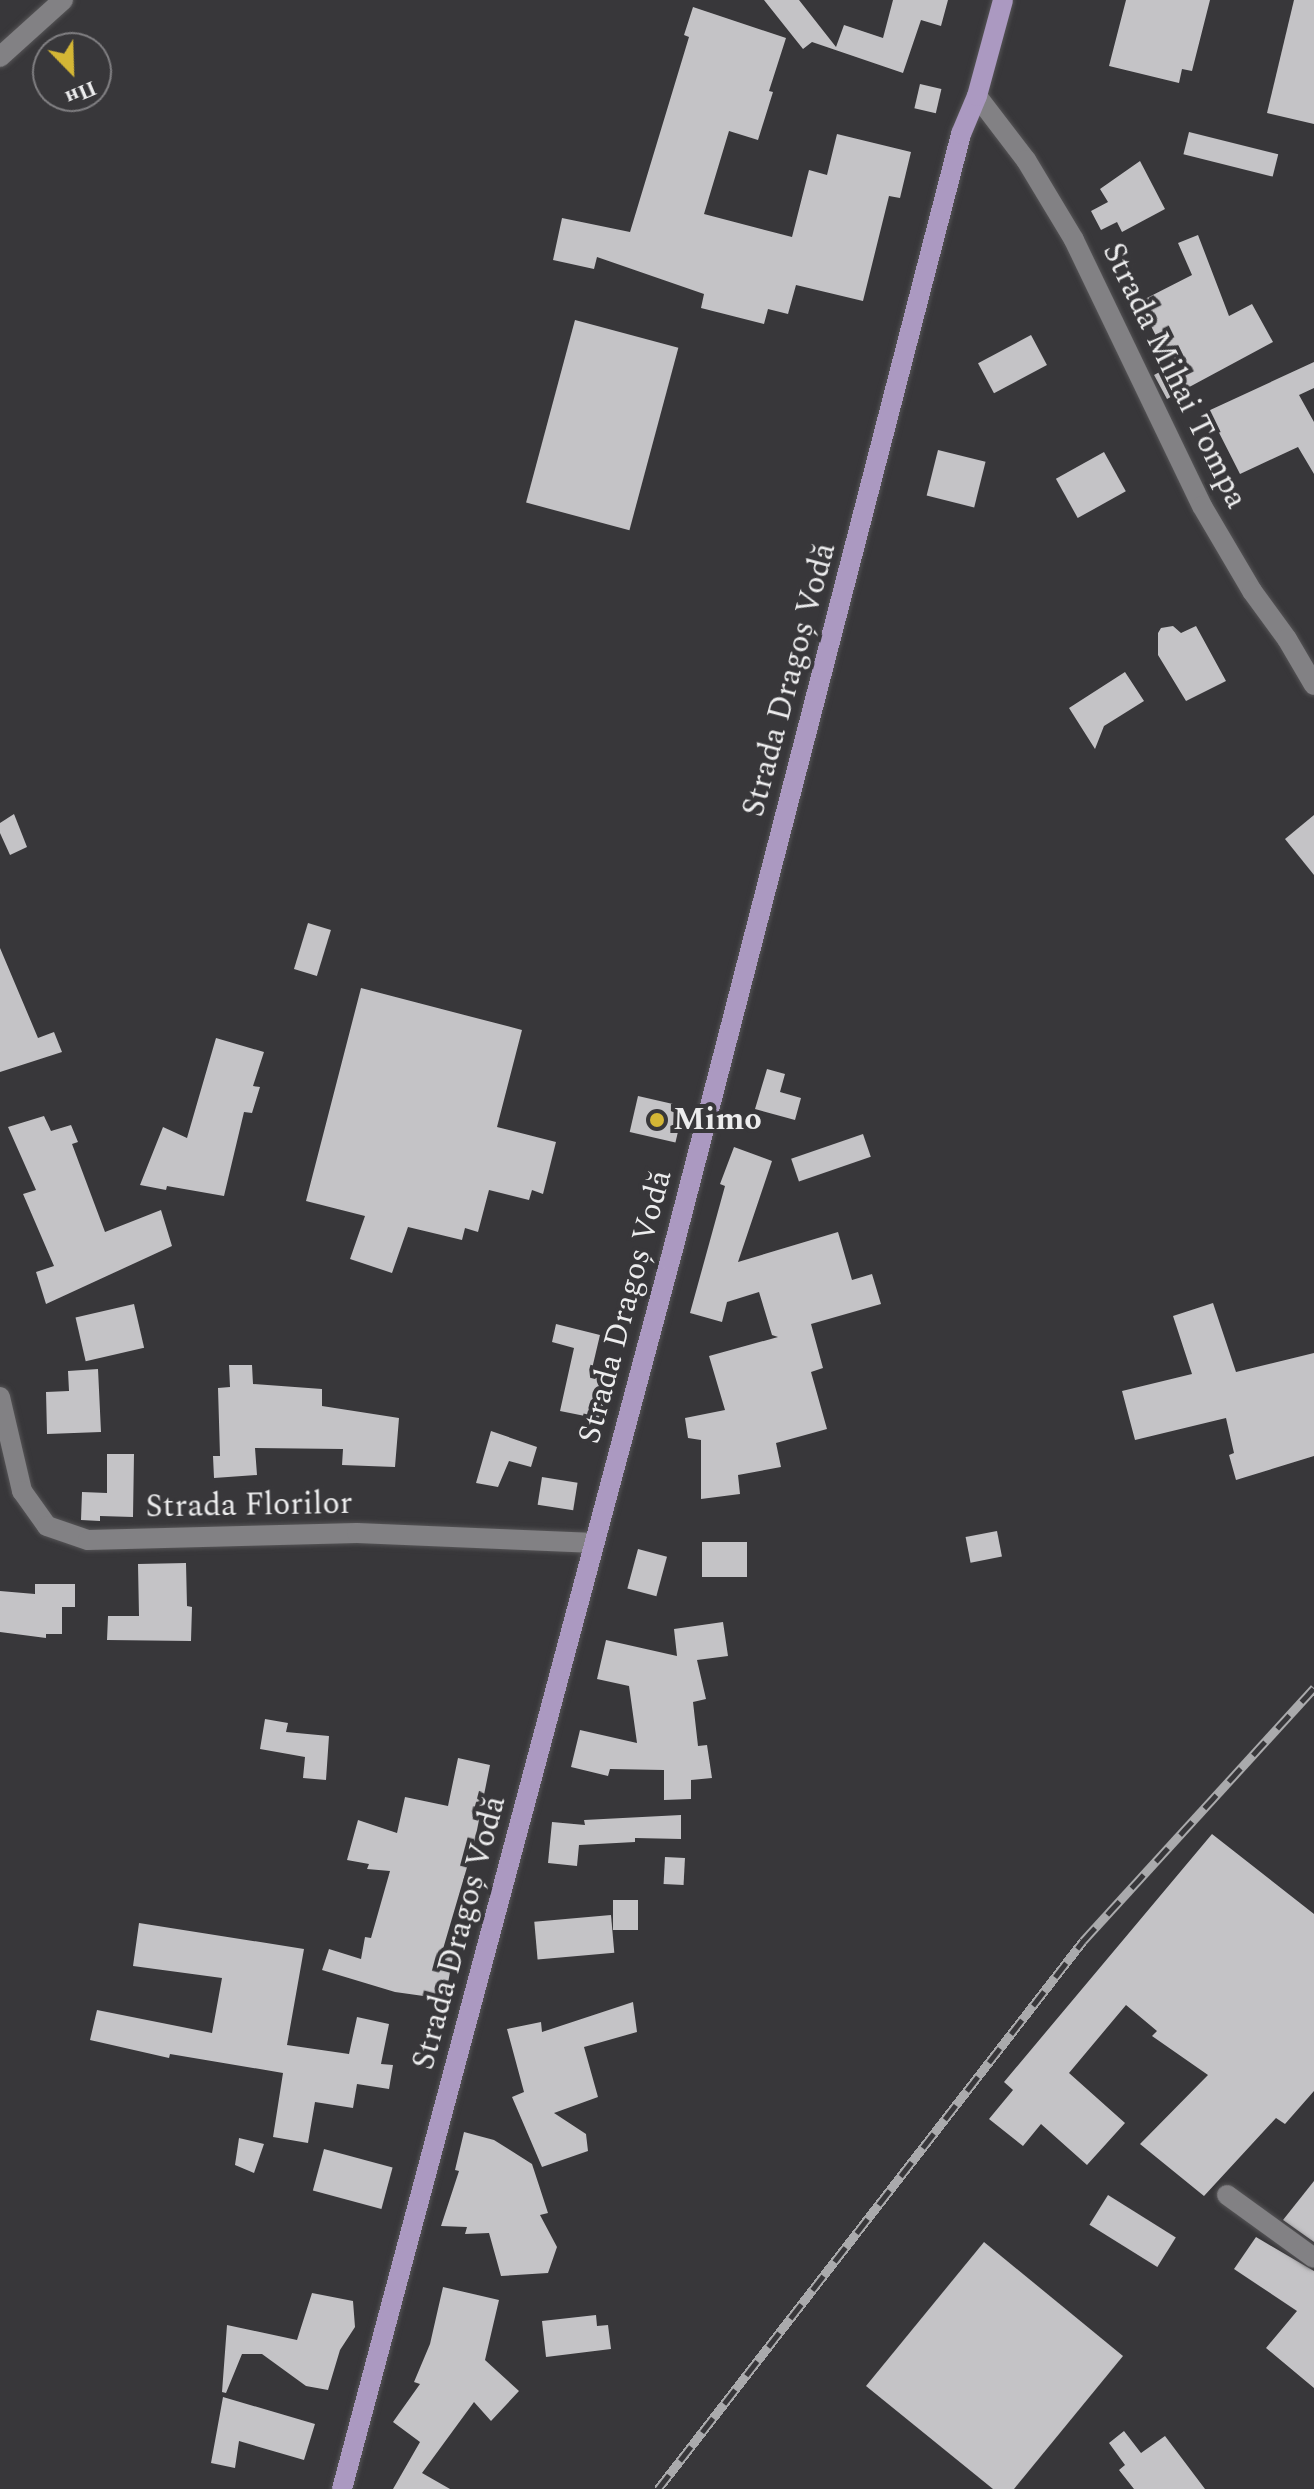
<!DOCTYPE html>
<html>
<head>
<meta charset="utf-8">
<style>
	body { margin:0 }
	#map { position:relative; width:1314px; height:2489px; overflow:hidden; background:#38373a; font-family:Spectral,serif }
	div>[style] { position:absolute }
	.building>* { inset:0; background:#c4c3c6; transform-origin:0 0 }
	.roads { filter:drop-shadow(0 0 2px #555456) drop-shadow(0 0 2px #555456) }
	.minor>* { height:20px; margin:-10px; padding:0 10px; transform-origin:10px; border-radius:10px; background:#828184 }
	.major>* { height:20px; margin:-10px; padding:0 10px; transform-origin:10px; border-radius:10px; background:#ab99c1 }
	.rail>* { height:9px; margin-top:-4.5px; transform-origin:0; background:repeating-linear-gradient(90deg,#38373a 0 18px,#aaaaac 0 36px); box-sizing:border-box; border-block:2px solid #aaaaac }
	.dots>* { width:22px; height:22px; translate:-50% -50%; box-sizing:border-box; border:4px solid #38373a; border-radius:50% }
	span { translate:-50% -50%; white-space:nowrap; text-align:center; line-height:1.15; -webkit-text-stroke:8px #38373a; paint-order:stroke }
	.street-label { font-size:32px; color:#ececed }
	.poi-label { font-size:32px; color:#ececed; font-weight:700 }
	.left { translate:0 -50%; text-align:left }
	.north { position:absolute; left:32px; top:32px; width:80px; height:80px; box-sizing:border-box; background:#38373a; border:2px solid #807f82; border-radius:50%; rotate:157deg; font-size:22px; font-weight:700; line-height:32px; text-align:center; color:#ececed }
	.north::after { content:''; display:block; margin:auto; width:28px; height:36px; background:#d4b635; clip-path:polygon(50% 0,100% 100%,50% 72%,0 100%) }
</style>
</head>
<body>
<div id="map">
	<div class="building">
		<i style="clip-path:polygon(764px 0,799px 0,836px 47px,844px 25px,883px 38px,893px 0,948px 0,941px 26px,921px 20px,903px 73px,812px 42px,803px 49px)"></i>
		<i style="clip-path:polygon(1126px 0,1210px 0,1192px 71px,1182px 69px,1179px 83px,1109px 66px)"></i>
		<i style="clip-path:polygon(1294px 0,1314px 0,1314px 124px,1267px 113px)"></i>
		<i style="clip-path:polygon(693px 7px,786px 38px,769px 91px,773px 92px,758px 140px,729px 131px,704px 214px,792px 237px,809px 170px,827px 175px,837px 134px,911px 152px,900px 198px,889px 196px,863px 301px,796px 285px,788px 314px,768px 309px,764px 324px,701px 308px,704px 294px,597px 257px,594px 269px,553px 260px,562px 218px,630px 232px,689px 37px,684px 35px)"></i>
		<i style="left:920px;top:84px;width:22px;height:25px;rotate:13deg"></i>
		<i style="left:1189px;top:132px;width:92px;height:23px;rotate:14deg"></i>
		<i style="clip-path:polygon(1140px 161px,1165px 209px,1122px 232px,1117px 222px,1101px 230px,1091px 211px,1108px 202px,1100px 189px)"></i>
		<i style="clip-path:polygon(1198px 235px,1229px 316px,1252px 304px,1273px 342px,1167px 399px,1154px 375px,1171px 366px,1139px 302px,1192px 275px,1178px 243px)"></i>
		<i style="left:575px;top:320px;width:107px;height:189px;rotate:15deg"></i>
		<i style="left:1031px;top:335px;width:34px;height:60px;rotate:62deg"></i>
		<i style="clip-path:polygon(1314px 362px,1314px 388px,1299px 395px,1314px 422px,1314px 474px,1298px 447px,1240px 474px,1208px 411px)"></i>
		<i style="left:938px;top:450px;width:49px;height:47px;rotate:14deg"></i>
		<i style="left:1104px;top:452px;width:45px;height:55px;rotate:61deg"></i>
		<i style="clip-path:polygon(1173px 626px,1181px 633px,1196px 626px,1226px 681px,1186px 701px,1158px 655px,1158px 633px,1161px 628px)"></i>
		<i style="clip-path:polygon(1125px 672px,1144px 701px,1104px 726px,1095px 749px,1069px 708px)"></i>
		<i style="clip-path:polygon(14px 814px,27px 847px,10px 855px,0 833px,0 823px)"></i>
		<i style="clip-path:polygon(1314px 815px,1314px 875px,1285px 839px)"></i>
		<i style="left:308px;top:923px;width:24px;height:48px;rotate:17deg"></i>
		<i style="clip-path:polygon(0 948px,38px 1038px,54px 1032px,62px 1052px,0 1072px)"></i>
		<i style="clip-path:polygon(361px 988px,522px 1030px,497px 1127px,556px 1142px,543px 1194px,532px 1190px,529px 1200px,489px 1190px,478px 1232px,465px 1228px,462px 1240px,408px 1227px,392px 1273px,350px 1259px,365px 1216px,306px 1201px)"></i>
		<i style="clip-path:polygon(216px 1038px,264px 1052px,253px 1086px,260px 1087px,252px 1113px,244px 1112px,224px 1196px,167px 1186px,166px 1190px,140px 1185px,163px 1127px,187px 1138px)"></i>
		<i style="clip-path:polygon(767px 1069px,785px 1074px,780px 1092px,801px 1098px,795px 1120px,755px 1109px)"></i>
		<i style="left:638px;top:1096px;width:47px;height:37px;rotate:13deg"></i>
		<i style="clip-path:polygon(44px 1116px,51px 1131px,71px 1125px,78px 1142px,72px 1144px,105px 1232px,161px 1210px,172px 1246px,46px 1304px,36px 1272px,54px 1266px,23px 1194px,36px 1190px,8px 1127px)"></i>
		<i style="left:863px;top:1134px;width:24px;height:76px;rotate:71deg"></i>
		<i style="clip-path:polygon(734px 1147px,772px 1161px,738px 1262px,838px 1232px,852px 1280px,872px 1274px,881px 1304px,811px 1324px,823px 1368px,811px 1372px,827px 1429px,776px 1443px,781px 1467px,738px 1475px,740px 1494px,701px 1499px,701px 1440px,688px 1438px,685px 1418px,725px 1410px,709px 1356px,778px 1337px,772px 1335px,759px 1292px,727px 1302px,722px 1322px,690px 1313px,725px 1186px,720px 1184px)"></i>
		<i style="clip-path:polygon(1213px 1303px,1236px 1372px,1314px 1353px,1314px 1456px,1236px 1480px,1229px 1455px,1234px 1453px,1226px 1418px,1135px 1440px,1122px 1391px,1192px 1374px,1173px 1316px)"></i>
		<i style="left:134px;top:1304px;width:45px;height:60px;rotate:77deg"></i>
		<i style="clip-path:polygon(556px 1324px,600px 1335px,591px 1373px,609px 1377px,600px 1419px,560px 1411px,574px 1348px,552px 1342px)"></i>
		<i style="clip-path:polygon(229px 1365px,252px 1365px,253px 1384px,322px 1389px,322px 1406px,399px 1418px,395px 1467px,342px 1465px,343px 1449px,255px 1448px,257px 1475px,214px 1478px,213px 1456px,220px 1456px,218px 1388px,230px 1387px)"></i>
		<i style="clip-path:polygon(98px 1369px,101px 1432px,47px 1434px,46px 1392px,69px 1391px,68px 1371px)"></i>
		<i style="clip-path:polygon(491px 1431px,537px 1447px,531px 1467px,509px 1461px,498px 1487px,476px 1483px)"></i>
		<i style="clip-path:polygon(107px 1454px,134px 1454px,133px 1517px,100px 1516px,100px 1521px,81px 1520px,82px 1492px,107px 1493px)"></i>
		<i style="left:542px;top:1477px;width:36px;height:28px;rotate:9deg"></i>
		<i style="left:997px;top:1531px;width:26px;height:32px;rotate:79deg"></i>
		<i style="left:702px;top:1542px;width:45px;height:35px"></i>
		<i style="left:638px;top:1549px;width:30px;height:41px;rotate:15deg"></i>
		<i style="clip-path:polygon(186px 1563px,187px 1606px,192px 1607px,191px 1641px,107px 1640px,108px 1616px,139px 1616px,138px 1564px)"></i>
		<i style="clip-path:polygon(35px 1584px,75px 1584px,75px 1607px,62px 1607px,62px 1634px,46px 1634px,46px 1638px,0 1632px,0 1591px,35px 1594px)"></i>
		<i style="clip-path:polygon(723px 1622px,728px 1656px,697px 1660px,706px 1699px,693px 1702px,698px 1746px,707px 1745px,712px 1778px,691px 1780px,691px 1799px,664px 1800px,664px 1770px,610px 1769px,608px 1776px,571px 1767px,580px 1730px,637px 1743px,629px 1686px,597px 1679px,606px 1640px,677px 1656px,674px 1629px)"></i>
		<i style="clip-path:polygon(265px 1719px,288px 1723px,286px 1732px,329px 1736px,326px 1780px,303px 1778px,305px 1757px,260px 1749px)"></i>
		<i style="clip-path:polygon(458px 1758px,490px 1765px,475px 1840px,443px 1949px,454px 1951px,445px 1999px,395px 1992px,322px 1970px,329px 1949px,361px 1959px,365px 1937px,371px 1938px,390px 1871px,367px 1869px,369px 1864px,347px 1860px,358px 1820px,397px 1833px,405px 1797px,448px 1806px)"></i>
		<i style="clip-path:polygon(681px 1815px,681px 1839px,635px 1838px,635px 1842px,579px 1845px,577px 1866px,548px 1863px,552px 1822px,585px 1825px,584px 1820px)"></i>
		<i style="clip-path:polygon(1212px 1834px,1314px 1914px,1314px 2091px,1285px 2124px,1276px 2118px,1204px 2196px,1140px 2144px,1208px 2075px,1152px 2036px,1157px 2031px,1126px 2005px,1069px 2073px,1125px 2123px,1087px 2165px,1041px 2124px,1023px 2146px,989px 2119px,1013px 2090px,1004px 2082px)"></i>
		<i style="left:665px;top:1857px;width:20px;height:27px;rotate:3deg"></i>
		<i style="left:613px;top:1900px;width:25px;height:30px"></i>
		<i style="left:611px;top:1915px;width:38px;height:77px;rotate:85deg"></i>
		<i style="clip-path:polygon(139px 1923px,304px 1949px,287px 2045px,349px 2054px,357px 2017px,389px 2024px,381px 2064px,393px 2065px,389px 2089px,357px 2084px,353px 2108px,315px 2102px,308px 2143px,273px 2137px,283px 2073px,170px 2054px,169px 2058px,90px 2040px,97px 2010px,212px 2033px,222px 1978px,133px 1966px)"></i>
		<i style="clip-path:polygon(633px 2002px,637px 2032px,584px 2047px,598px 2097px,554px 2113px,586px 2134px,588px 2151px,542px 2167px,512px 2097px,524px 2092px,507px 2029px,541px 2022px,542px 2032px)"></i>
		<i style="clip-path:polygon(464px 2132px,494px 2140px,532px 2164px,548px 2213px,540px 2215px,557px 2247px,548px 2273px,501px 2276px,489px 2233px,465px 2234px,467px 2227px,441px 2226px,459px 2171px,455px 2170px)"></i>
		<i style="clip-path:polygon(239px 2138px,264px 2144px,254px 2173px,235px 2165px)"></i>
		<i style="left:324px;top:2149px;width:71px;height:43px;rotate:15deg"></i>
		<i style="clip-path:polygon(1314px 2181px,1314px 2242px,1283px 2220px)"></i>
		<i style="left:1108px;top:2195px;width:80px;height:35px;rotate:32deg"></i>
		<i style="clip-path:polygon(1256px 2237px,1314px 2271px,1314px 2388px,1266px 2348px,1297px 2311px,1234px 2269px)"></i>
		<i style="clip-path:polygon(984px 2242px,1123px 2356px,1014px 2489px,993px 2489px,866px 2386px)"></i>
		<i style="clip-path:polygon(443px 2287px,499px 2300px,485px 2360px,519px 2391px,491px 2421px,474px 2402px,422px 2473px,450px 2489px,393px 2489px,420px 2442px,393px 2422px,420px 2384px,414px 2382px,430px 2344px)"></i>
		<i style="clip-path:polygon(312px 2293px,353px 2301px,355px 2327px,340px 2350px,328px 2390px,306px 2386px,262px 2354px,242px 2354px,226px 2393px,222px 2392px,227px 2325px,297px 2340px)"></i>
		<i style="clip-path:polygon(596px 2315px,597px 2326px,608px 2325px,611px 2349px,546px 2357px,542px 2321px)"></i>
		<i style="clip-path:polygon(223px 2397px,315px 2424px,304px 2460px,239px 2441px,235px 2468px,211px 2463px)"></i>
		<i style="clip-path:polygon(1124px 2431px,1141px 2453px,1165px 2436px,1205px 2489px,1134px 2489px,1119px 2470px,1125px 2465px,1109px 2443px)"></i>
	</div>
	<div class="roads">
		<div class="minor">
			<i style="left:0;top:57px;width:85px;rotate:-42.1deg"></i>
			<i style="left:977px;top:96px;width:81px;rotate:52.6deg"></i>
			<i style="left:1026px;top:160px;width:93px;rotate:59deg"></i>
			<i style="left:1074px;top:240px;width:295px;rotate:64.3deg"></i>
			<i style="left:1202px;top:506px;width:99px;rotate:59.5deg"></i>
			<i style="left:1252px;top:591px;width:59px;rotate:53.9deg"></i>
			<i style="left:1287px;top:639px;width:53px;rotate:59.6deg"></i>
			<i style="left:0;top:1397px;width:97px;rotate:76.8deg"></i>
			<i style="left:22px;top:1491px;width:43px;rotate:54.5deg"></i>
			<i style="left:47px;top:1526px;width:43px;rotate:18.9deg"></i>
			<i style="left:88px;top:1540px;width:269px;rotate:-1.5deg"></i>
			<i style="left:357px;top:1533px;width:237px;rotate:2.4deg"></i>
			<i style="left:1227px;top:2195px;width:107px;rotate:35.9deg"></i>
		</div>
		<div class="major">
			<i style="left:342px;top:2489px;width:1271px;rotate:-75.05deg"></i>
			<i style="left:670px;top:1261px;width:1164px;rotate:-75.52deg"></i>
			<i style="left:961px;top:134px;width:41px;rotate:-67.2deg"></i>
			<i style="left:977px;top:96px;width:99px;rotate:-74.8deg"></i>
		</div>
	</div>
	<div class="rail">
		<i style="left:658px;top:2489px;width:693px;rotate:-52.2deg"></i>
		<i style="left:1083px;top:1941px;width:343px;rotate:-47.6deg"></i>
	</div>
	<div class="dots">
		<i style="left:657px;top:1120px;background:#d4b635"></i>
	</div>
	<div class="street-label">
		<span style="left:1174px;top:376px;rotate:64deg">Strada Mihai Tompa</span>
		<span style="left:790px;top:680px;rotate:-75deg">Strada Dragoș Vodă</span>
		<span style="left:626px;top:1307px;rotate:-75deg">Strada Dragoș Vodă</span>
		<span style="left:249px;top:1506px;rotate:-1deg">Strada Florilor</span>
		<span style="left:460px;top:1933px;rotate:-75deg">Strada Dragoș Vodă</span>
	</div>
	<div class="poi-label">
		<span class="left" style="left:673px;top:1120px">Mimo</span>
	</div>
	<div class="north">Пн</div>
</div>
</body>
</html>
